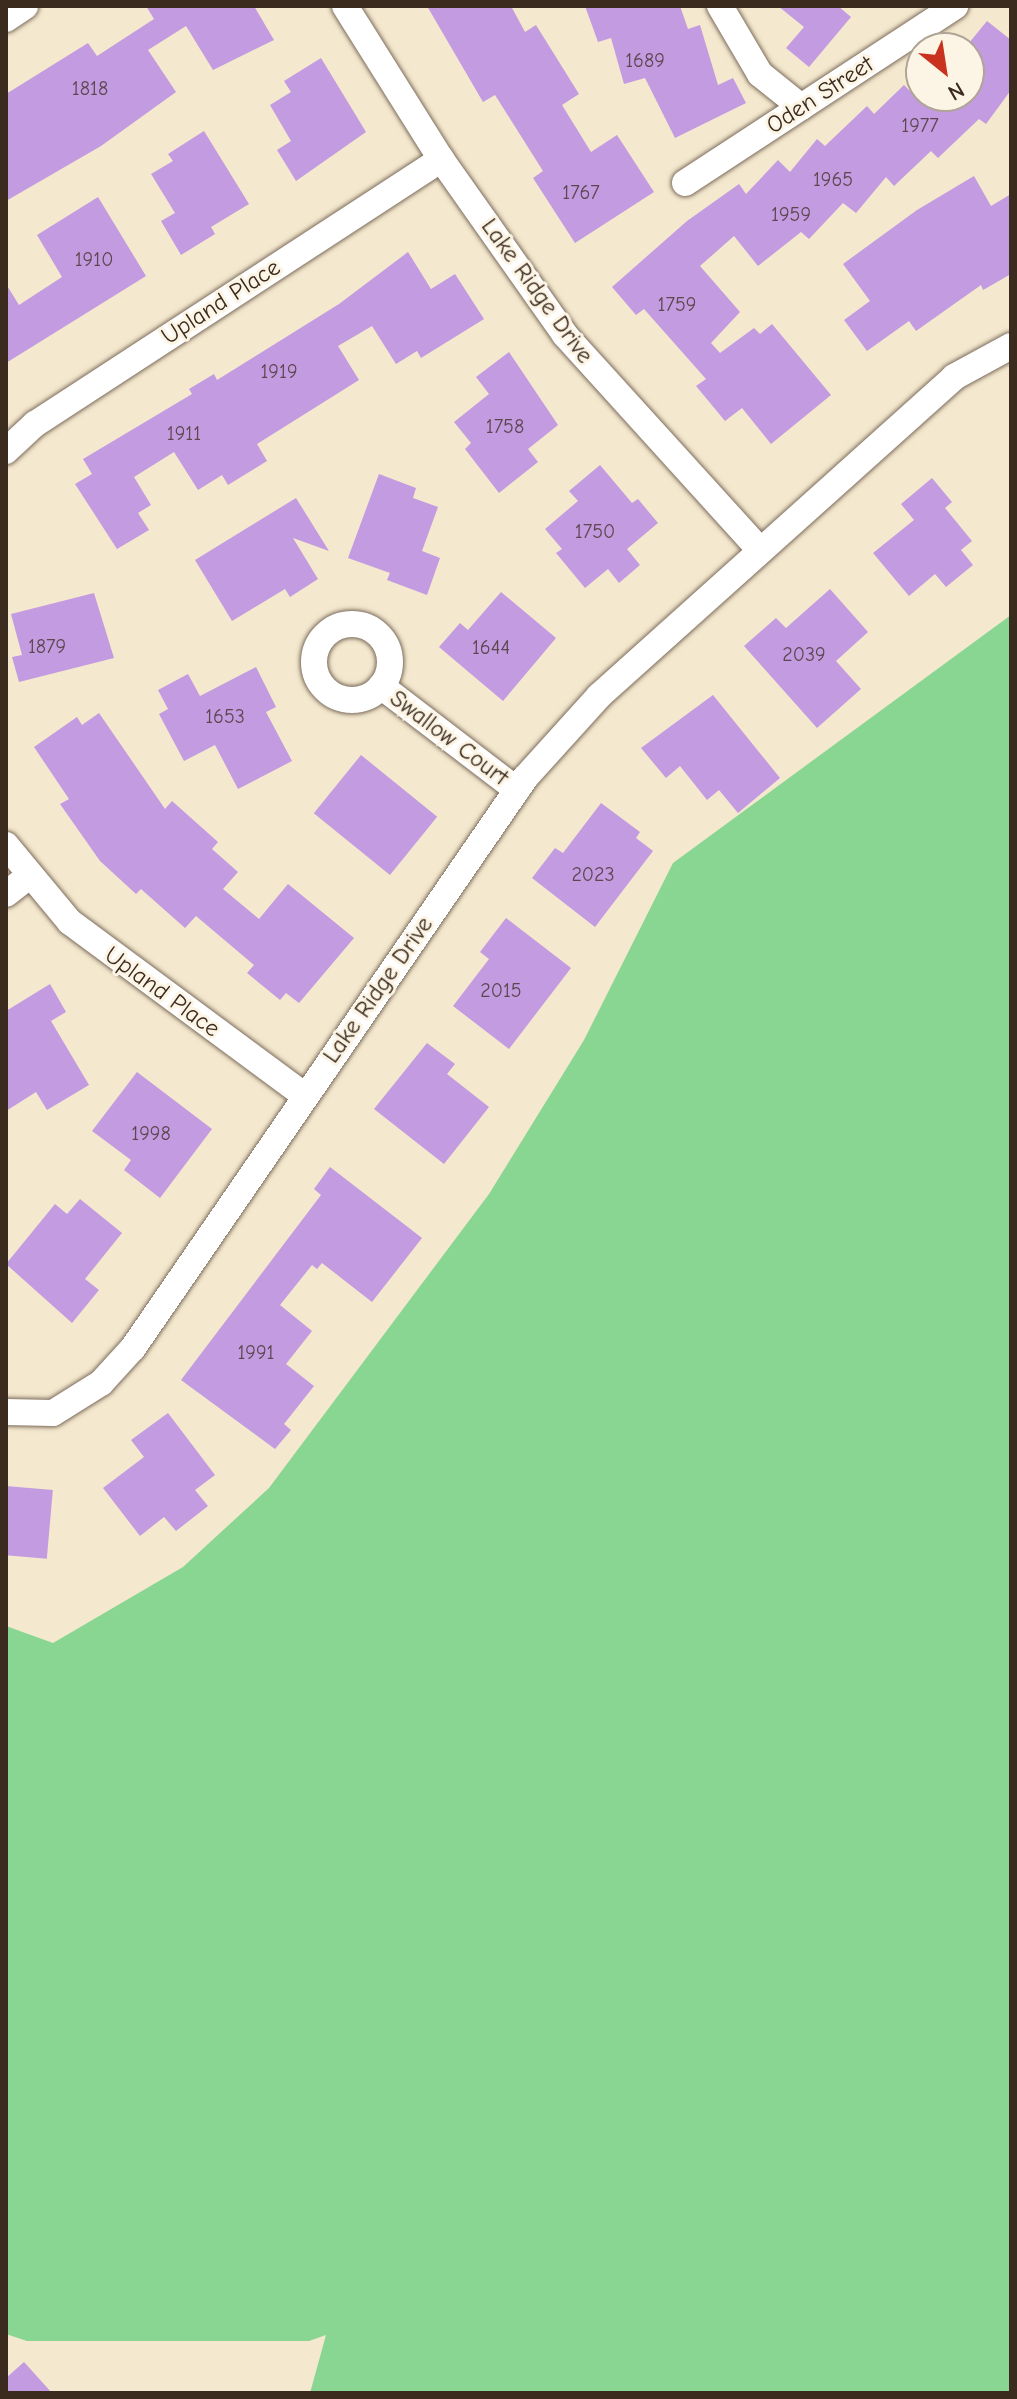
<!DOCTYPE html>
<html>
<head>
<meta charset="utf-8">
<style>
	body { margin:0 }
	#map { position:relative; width:1017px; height:2399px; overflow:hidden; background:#f4e8ce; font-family:"Comic Neue",sans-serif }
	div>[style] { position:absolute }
	.green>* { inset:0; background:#89d693 }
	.building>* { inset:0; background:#c39be0; transform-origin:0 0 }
	.roads { filter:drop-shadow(0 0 2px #7c6c5c) drop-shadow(0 0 2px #7c6c5c) }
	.minor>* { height:26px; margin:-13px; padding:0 13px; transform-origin:13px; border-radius:13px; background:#fff }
	.minor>.ring { margin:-13px; padding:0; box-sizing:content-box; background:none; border:26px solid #fff; border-radius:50% }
	span { translate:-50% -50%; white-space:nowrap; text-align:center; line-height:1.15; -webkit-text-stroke:6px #fcf5e5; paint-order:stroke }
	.number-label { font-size:20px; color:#5d464e }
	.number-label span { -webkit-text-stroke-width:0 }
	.street-label { font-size:24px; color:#3b2a1e }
	.frame { position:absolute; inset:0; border:8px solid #3b2a1e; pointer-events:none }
	.north { position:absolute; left:905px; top:32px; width:80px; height:80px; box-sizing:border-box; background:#fcf5e5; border:2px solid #afa495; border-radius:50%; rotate:150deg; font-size:22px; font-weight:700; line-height:32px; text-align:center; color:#3b2a1e }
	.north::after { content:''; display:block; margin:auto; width:28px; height:36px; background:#c8321e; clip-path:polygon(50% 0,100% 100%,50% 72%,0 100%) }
</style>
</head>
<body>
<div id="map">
	<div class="green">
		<i style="clip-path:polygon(1011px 615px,1011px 2393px,310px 2393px,326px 2335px,309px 2341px,27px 2341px,6px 2334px,6px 1626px,53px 1643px,183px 1567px,269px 1488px,489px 1194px,584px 1040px,673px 863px)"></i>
	</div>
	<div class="building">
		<i style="clip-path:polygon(146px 6px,254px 6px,274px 40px,213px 70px,186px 26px,148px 50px,176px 92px,101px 146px,6px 201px,6px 94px,88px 43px,97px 56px,154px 19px)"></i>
		<i style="clip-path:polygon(427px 6px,511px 6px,525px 32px,536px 25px,579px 94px,562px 105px,591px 152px,617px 135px,654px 192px,575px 243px,533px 178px,543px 171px,495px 95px,483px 102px)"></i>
		<i style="clip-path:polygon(585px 6px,680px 6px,688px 29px,700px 25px,718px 85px,733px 78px,746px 103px,675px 138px,645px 78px,624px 84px,611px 38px,598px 42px)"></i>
		<i style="clip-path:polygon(778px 6px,838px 6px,851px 17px,809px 67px,786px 48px,804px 27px)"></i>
		<i style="clip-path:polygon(987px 21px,1011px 40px,1011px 90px,986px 124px,979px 119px,938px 158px,931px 151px,894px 186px,886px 177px,856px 213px,843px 203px,809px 239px,801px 232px,758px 266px,734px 236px,700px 266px,740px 312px,711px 343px,720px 353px,754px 328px,760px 334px,772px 324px,831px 395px,771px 444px,742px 408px,725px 421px,696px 386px,706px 379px,644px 309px,636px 315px,612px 287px,687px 221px,739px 184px,746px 194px,778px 160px,790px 172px,817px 139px,825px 146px,867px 106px,874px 114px,904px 85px,915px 96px,969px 96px,969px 43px)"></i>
		<i style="clip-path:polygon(321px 58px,366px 132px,296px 181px,277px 150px,291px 141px,270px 105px,291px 92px,284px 81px)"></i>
		<i style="clip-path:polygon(204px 131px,249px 204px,211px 227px,215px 234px,181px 255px,161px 221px,175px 213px,151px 174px,173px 161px,168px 154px)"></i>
		<i style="clip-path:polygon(974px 176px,991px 206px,1011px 194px,1011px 274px,983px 290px,981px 285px,916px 331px,909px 321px,867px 351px,844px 320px,870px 301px,843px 264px,917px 210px)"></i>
		<i style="clip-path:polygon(98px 197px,146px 276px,6px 363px,6px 284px,19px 305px,62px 277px,37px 235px)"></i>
		<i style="clip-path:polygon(408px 252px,431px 289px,455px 274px,484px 319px,421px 358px,417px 351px,396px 364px,372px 326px,338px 346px,359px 380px,257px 444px,267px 461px,228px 485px,222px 475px,198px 490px,174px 452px,134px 477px,151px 505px,138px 513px,149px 530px,117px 549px,75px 484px,92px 474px,83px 459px,192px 394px,189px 389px,214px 374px,217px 380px,339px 304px)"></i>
		<i style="clip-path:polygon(509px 352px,558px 425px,528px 449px,538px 462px,499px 493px,465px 449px,471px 443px,454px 422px,489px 394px,476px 377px)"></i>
		<i style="clip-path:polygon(600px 465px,632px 503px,638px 499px,658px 523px,627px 549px,640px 565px,619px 583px,608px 569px,585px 588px,556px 553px,562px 549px,545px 529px,578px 501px,569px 491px)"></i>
		<i style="clip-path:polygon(379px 474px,416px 488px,413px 498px,438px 507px,422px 551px,440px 558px,427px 595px,387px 580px,390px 573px,348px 558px)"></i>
		<i style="clip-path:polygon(932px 478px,952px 502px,945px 508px,972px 541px,961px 550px,973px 565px,946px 587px,935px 574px,909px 596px,873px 553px,914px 520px,901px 504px)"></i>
		<i style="clip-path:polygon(296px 498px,329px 551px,293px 538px,318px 579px,290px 597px,285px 589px,232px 621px,195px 560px)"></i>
		<i style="clip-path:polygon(830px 589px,868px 632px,836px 661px,861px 689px,817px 728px,744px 646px,776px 618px,786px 628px)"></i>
		<i style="clip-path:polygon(501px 592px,556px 638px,503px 701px,439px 647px,460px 623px,468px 630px)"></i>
		<i style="clip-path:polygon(94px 593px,114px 658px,19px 682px,12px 657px,22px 655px,11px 614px)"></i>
		<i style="clip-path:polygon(256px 667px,276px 707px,266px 712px,292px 761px,238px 789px,215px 745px,184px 761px,159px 714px,168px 709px,158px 690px,188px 674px,200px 696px)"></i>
		<i style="clip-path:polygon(713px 695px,780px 778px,738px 813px,719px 790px,707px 800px,680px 766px,666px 778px,641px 748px)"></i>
		<i style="clip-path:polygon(99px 713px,165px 809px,172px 801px,218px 842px,212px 849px,238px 872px,223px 889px,259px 919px,288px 884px,354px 938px,299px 1003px,286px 993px,280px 1000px,247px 973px,254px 965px,196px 916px,185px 928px,141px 889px,136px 894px,100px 861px,60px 804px,69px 799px,34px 747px,77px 717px,82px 725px)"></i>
		<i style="left:361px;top:755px;width:98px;height:75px;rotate:39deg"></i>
		<i style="clip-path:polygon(601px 803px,640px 832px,636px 838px,653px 851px,595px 927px,532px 878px,555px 848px,563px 853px)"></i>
		<i style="clip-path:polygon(506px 918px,571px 968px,509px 1049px,453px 1006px,489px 959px,480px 952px)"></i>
		<i style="clip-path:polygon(50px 984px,66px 1012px,51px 1021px,89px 1085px,47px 1110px,36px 1092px,6px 1111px,6px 1011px)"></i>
		<i style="clip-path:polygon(427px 1043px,455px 1064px,447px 1074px,489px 1107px,444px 1164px,374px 1109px)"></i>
		<i style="clip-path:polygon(137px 1072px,212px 1129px,160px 1198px,124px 1170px,131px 1160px,92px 1131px)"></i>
		<i style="clip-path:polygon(330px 1167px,422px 1238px,372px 1302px,322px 1263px,317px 1269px,312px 1265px,280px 1305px,312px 1331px,286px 1364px,314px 1386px,284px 1424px,291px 1430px,275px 1449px,181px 1380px,321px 1195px,314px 1189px)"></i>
		<i style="clip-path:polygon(80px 1199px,122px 1233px,85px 1279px,99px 1290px,72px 1323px,6px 1264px,55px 1204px,67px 1214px)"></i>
		<i style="clip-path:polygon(168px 1413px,215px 1475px,195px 1490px,208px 1506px,176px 1531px,164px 1517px,140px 1536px,103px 1488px,144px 1457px,131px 1440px)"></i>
		<i style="left:6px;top:1486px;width:47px;height:69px;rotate:5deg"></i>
		<i style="clip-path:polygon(24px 2362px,52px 2393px,6px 2393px,6px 2378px)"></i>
	</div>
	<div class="roads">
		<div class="minor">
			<i style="left:345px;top:6px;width:181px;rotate:57.9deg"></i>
			<i style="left:441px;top:159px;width:215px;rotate:54.8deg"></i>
			<i style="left:565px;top:335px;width:290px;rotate:47.8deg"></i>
			<i style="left:720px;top:6px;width:79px;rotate:59.5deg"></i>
			<i style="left:760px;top:74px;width:53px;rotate:38.8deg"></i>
			<i style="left:6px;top:19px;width:23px;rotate:-34deg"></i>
			<i style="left:685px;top:183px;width:323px;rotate:-33.2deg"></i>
			<i style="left:6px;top:451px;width:40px;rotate:-43deg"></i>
			<i style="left:35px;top:424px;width:485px;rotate:-33.1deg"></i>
			<i class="ring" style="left:314px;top:624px;width:50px;height:50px"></i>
			<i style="left:381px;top:686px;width:171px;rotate:37.4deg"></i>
			<i style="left:6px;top:845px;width:100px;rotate:50.3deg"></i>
			<i style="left:70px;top:922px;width:292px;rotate:36.5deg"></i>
			<i style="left:6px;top:894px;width:28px;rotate:-38deg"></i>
			<i style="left:6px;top:1412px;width:47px;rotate:1.2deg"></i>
			<i style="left:53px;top:1413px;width:57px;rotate:-32deg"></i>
			<i style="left:101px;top:1383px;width:47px;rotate:-47.6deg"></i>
			<i style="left:133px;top:1348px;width:692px;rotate:-55.48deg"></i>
			<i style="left:525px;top:778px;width:110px;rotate:-47.9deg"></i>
			<i style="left:599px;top:696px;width:477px;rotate:-41.9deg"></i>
			<i style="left:954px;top:377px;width:65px;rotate:-28.5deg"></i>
		</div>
	</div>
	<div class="number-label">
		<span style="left:645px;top:60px">1689</span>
		<span style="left:90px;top:88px">1818</span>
		<span style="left:920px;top:125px">1977</span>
		<span style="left:833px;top:179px">1965</span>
		<span style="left:581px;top:192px">1767</span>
		<span style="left:791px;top:214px">1959</span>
		<span style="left:94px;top:259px">1910</span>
		<span style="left:677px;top:304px">1759</span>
		<span style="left:279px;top:371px">1919</span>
		<span style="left:505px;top:426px">1758</span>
		<span style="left:184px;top:433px">1911</span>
		<span style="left:595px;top:531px">1750</span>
		<span style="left:47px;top:646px">1879</span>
		<span style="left:491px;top:647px">1644</span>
		<span style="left:804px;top:654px">2039</span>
		<span style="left:225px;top:716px">1653</span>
		<span style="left:593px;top:874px">2023</span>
		<span style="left:501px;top:990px">2015</span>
		<span style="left:151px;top:1133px">1998</span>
		<span style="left:256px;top:1352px">1991</span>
	</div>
	<div class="street-label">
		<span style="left:820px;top:95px;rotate:-33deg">Oden Street</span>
		<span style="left:537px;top:291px;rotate:54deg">Lake Ridge Drive</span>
		<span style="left:221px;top:302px;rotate:-33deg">Upland Place</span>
		<span style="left:449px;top:738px;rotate:37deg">Swallow Court</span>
		<span style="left:378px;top:990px;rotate:-55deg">Lake Ridge Drive</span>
		<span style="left:162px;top:992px;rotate:36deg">Upland Place</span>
	</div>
	<div class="frame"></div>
	<div class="north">N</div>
</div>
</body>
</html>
